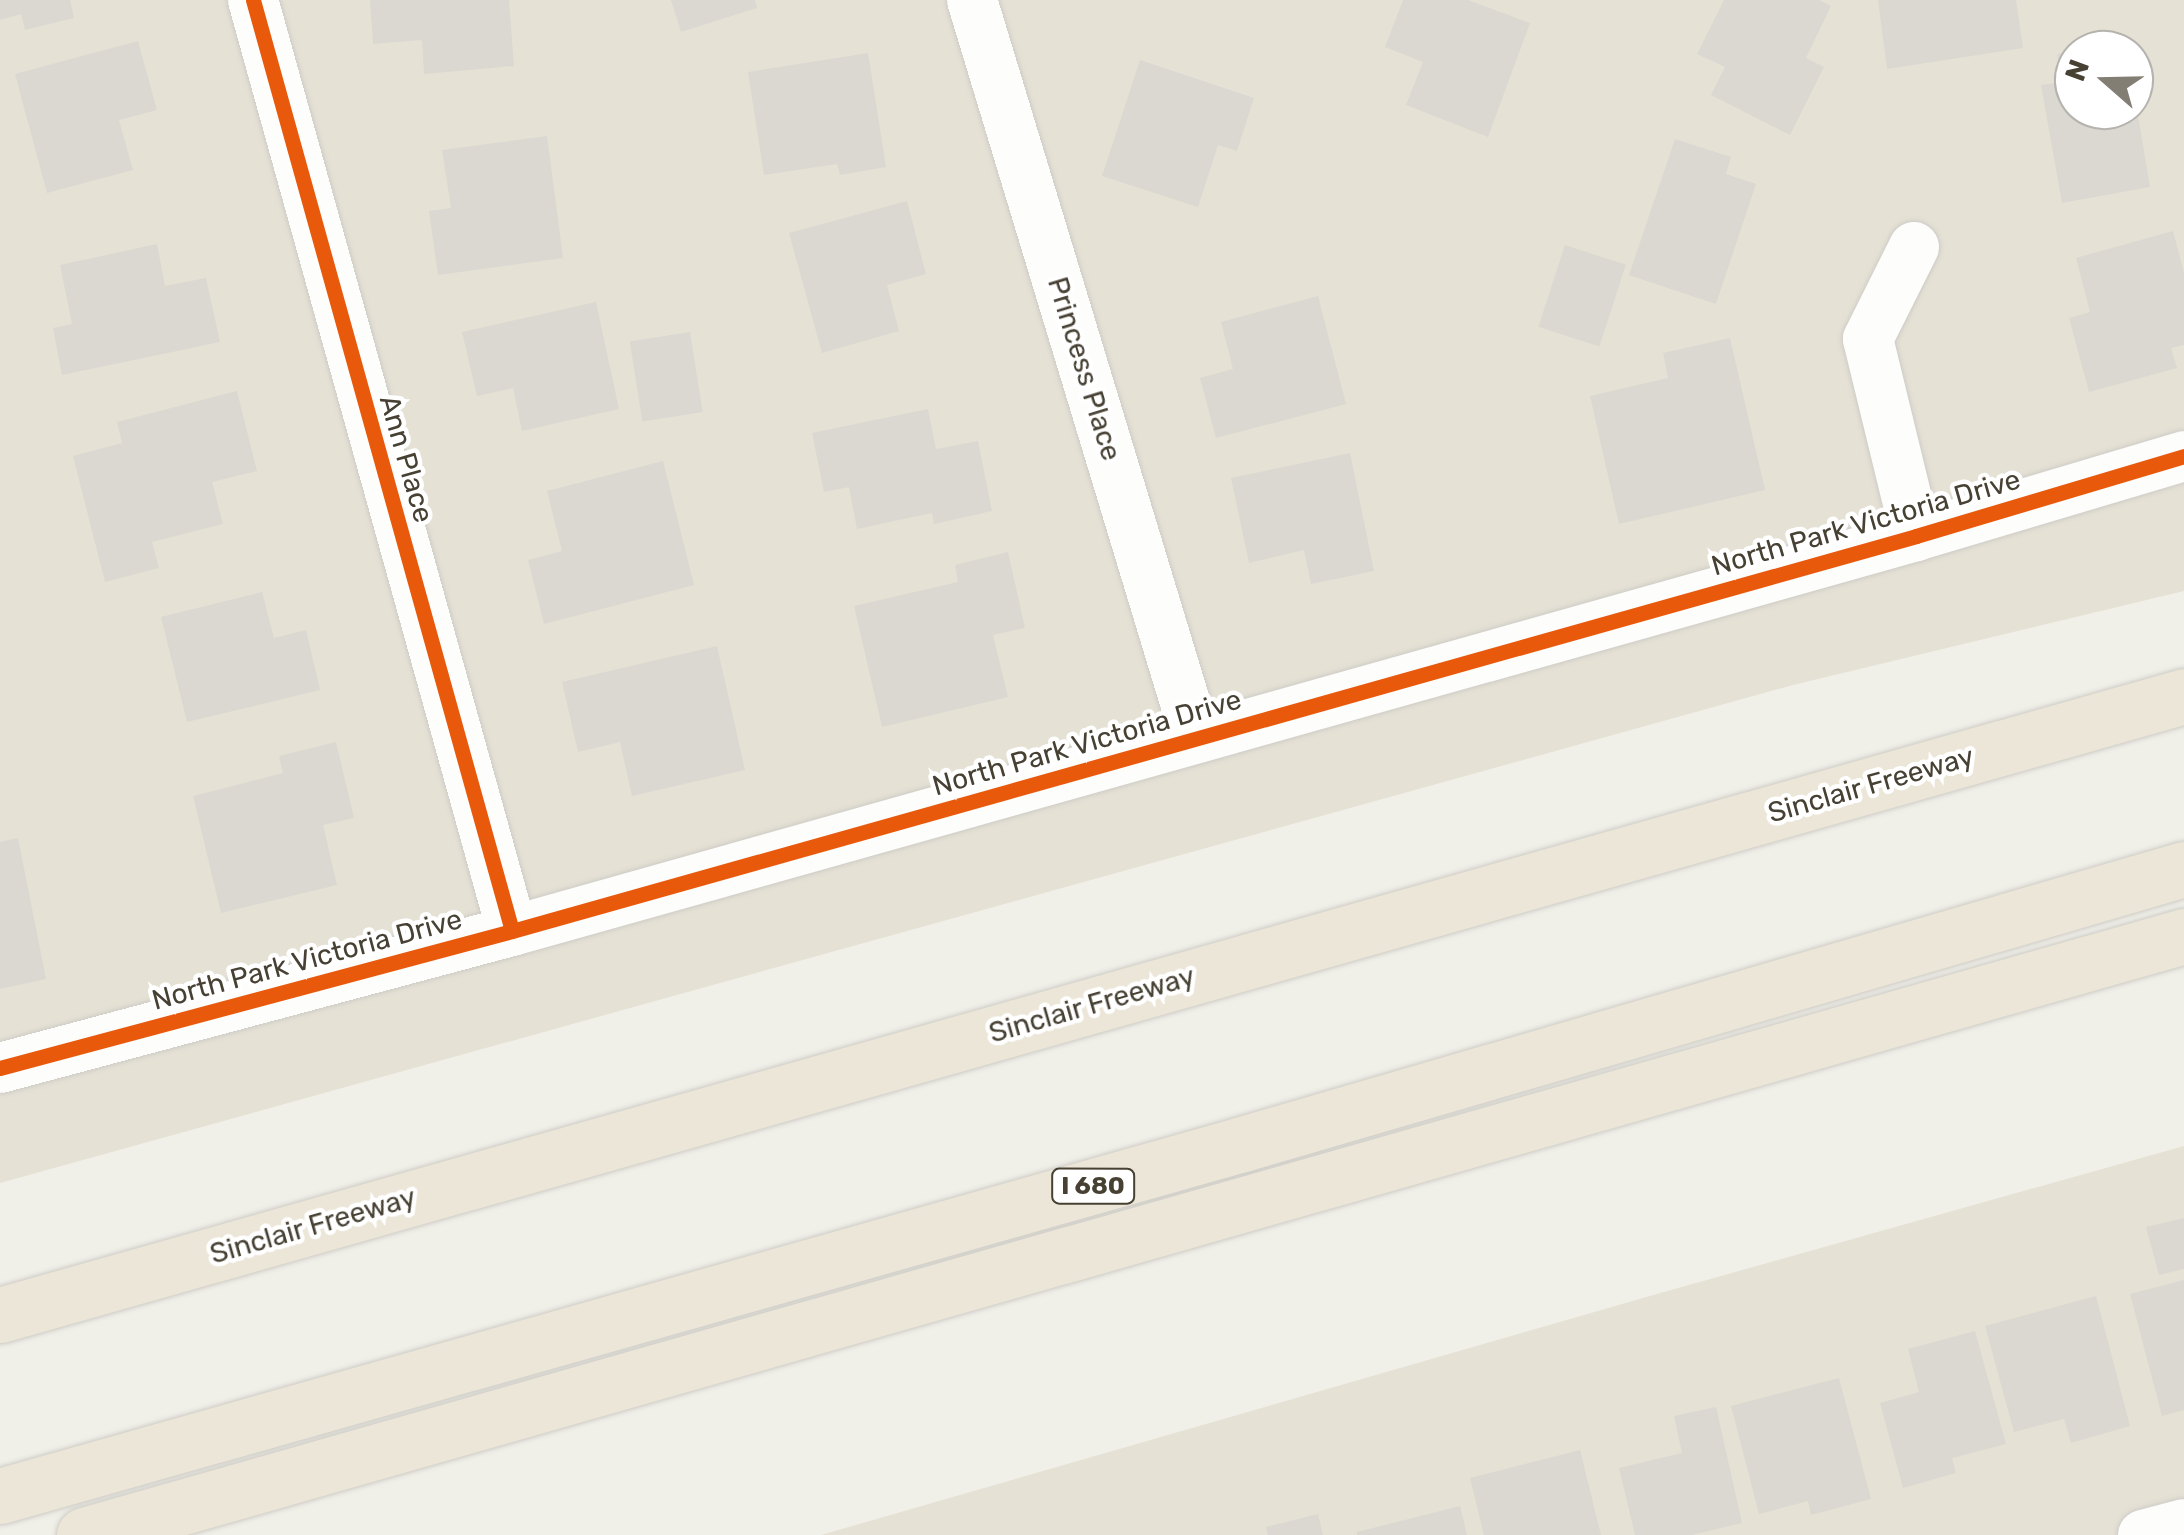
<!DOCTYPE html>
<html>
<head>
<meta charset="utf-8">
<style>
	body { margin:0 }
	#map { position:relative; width:2184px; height:1535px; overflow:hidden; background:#f0efe8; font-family:Rubik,sans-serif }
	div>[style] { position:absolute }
	.residential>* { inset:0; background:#e5e1d5 }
	.building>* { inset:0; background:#dad8d1; transform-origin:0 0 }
	.roads { filter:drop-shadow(0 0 2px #ceccc6) drop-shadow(0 0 2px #ceccc6) }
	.minor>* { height:50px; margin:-25px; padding:0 25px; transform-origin:25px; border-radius:25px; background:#fdfdfc }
	.highway>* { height:55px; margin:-27.5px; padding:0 27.5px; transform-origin:27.5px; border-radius:27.5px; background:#ece6d8 }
	.cycleway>* { height:15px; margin:-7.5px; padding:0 7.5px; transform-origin:7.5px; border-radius:7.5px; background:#e8590c }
	span { translate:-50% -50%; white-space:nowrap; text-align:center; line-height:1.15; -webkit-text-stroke:9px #fff; paint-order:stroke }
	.shield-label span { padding:2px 8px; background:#fff; border:2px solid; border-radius:8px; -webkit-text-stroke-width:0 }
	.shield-label { font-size:25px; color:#474134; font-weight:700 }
	.street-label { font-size:28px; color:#474134 }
	.north { position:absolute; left:2054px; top:30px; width:100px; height:100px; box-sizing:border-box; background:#fff; border:2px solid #b5b3ae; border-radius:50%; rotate:290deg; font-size:28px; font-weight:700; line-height:40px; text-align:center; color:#474134 }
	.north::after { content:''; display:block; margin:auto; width:35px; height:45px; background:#827e73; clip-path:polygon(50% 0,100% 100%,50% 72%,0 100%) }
</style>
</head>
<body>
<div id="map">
	<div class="residential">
		<i style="clip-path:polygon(evenodd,0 0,2184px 0,2184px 591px,1793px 685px,0 1183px,0 0,2074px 50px,2134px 50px,2134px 110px,2074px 110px,2074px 50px)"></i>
		<i style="clip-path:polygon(2184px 1146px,2184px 1535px,821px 1535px,1664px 1292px)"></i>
	</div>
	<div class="building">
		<i style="clip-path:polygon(0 0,70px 0,74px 18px,25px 30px,21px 14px,0 20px)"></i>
		<i style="clip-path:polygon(370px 0,509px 0,514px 66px,424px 74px,422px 40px,373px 44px)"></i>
		<i style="clip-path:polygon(671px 0,755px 0,757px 8px,681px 32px)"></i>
		<i style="clip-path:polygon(1403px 0,1468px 0,1530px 23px,1488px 137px,1406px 105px,1423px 62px,1385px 47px)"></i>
		<i style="clip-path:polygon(1724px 0,1819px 0,1831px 6px,1806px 58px,1824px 67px,1790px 135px,1711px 95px,1725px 67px,1697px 54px)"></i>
		<i style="clip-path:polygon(1878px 0,2016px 0,2023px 48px,1887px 69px)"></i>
		<i style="clip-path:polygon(138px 41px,157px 110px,119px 120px,133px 170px,47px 193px,15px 74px)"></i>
		<i style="clip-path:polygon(2126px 42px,2127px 50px,2093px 50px,2093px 48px)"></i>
		<i style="clip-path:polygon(2074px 51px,2074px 110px,2137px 110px,2150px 187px,2062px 203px,2041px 85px,2062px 82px,2057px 54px)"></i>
		<i style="clip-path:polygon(868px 53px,886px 167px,840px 175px,837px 164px,764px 175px,748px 72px)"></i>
		<i style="clip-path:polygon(1140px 60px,1254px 98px,1237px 151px,1218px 145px,1198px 207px,1102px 176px)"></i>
		<i style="clip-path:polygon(547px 136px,563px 258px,438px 275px,429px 211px,451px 208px,442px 150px)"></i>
		<i style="clip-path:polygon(1675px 139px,1731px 157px,1726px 174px,1756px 184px,1716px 304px,1629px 275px)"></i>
		<i style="clip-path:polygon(907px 201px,926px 274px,887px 285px,899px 331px,822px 353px,789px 233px)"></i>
		<i style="clip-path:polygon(2173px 231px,2184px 273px,2184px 345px,2171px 348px,2177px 368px,2089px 392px,2069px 318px,2090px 312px,2076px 258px)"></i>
		<i style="clip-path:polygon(157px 244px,165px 286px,206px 278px,220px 342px,62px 375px,53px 328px,72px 324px,60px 265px)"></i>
		<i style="left:1565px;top:245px;width:64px;height:86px;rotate:18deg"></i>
		<i style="clip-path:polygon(1318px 296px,1346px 404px,1216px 438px,1200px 378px,1233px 369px,1221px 322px)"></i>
		<i style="clip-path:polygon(596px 302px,619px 409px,522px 431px,513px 388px,477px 396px,462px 332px)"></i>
		<i style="left:690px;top:332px;width:81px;height:61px;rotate:81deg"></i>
		<i style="clip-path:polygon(1730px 338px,1765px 490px,1619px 524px,1590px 396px,1668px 378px,1663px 353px)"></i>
		<i style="clip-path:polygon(237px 391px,257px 471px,212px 482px,223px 524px,152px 542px,159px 568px,105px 582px,73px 456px,122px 443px,117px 422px)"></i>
		<i style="clip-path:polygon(928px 409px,936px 449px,978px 441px,992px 511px,934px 524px,932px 513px,857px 529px,849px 487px,824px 492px,812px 433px)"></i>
		<i style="clip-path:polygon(1350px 453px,1374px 571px,1311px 584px,1304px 550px,1249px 563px,1231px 478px)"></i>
		<i style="clip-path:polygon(663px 461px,694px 585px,544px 624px,528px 560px,562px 551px,547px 491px)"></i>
		<i style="clip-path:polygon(1008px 552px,1025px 628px,993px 635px,1008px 697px,882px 727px,854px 606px,958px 582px,955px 565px)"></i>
		<i style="clip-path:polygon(262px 592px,274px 638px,306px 630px,320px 690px,187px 722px,161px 617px)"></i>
		<i style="clip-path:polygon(717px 646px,745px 770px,632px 796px,620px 742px,578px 752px,562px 682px)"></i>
		<i style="clip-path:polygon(336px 742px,354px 818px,323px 825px,337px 885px,221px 913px,193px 796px,283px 773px,279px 756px)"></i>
		<i style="clip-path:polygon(18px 838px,46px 979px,0 989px,0 842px)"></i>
		<i style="clip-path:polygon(2184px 1218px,2184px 1269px,2159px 1275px,2146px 1227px)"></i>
		<i style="clip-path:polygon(2184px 1280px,2184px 1410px,2162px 1416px,2130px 1294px)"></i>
		<i style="clip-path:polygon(2096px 1296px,2130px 1426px,2071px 1443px,2064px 1419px,2014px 1432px,1985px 1326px)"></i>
		<i style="clip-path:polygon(1975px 1331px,2006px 1444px,1952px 1458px,1956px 1473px,1903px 1488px,1880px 1403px,1919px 1392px,1908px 1349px)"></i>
		<i style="clip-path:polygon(1839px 1378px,1871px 1499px,1811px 1515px,1808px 1501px,1759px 1514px,1731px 1406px)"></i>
		<i style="clip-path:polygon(1716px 1407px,1742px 1523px,1692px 1535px,1635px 1535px,1619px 1468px,1682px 1453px,1674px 1416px)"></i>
		<i style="clip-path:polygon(1580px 1450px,1601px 1535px,1484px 1535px,1470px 1478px)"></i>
		<i style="clip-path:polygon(1460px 1506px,1467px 1535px,1357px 1535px,1357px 1532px)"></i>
		<i style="clip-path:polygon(1318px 1514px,1323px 1535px,1268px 1535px,1266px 1527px)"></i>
	</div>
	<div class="roads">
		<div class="minor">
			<i style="left:253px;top:0;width:966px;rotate:74.45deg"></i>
			<i style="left:972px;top:0;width:771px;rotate:73.12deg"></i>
			<i style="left:1914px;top:247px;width:103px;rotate:116.6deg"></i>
			<i style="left:1868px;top:339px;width:203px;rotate:76.3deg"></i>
			<i style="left:0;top:1068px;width:530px;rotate:-14.98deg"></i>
			<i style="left:512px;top:931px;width:1459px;rotate:-15.71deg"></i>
			<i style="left:1916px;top:536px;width:280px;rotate:-16.6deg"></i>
			<i style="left:2143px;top:1535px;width:42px;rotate:-15deg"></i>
		</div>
		<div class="highway">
			<i style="left:0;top:1315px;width:2270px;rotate:-15.82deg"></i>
			<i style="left:0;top:1496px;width:1288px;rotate:-15.82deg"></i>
			<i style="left:1239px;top:1145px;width:984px;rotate:-16.28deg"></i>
			<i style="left:84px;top:1535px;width:2184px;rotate:-15.92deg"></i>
		</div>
	</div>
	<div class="cycleway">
		<i style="left:253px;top:0;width:966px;rotate:74.45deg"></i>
		<i style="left:0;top:1068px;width:530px;rotate:-14.98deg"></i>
		<i style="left:512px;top:931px;width:1459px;rotate:-15.71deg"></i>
		<i style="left:1916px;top:536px;width:280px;rotate:-16.6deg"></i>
	</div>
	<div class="shield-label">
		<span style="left:1093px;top:1186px">I 680</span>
	</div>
	<div class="street-label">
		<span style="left:1084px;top:369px;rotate:73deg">Princess Place</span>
		<span style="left:406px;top:459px;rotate:74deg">Ann Place</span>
		<span style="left:1866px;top:523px;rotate:-16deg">North Park Victoria Drive</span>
		<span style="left:1087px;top:743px;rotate:-16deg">North Park Victoria Drive</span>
		<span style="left:1871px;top:785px;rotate:-16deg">Sinclair Freeway</span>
		<span style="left:307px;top:960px;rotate:-15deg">North Park Victoria Drive</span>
		<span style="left:1092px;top:1005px;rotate:-16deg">Sinclair Freeway</span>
		<span style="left:313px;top:1226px;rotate:-16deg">Sinclair Freeway</span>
	</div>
	<div class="north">N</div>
</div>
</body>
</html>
